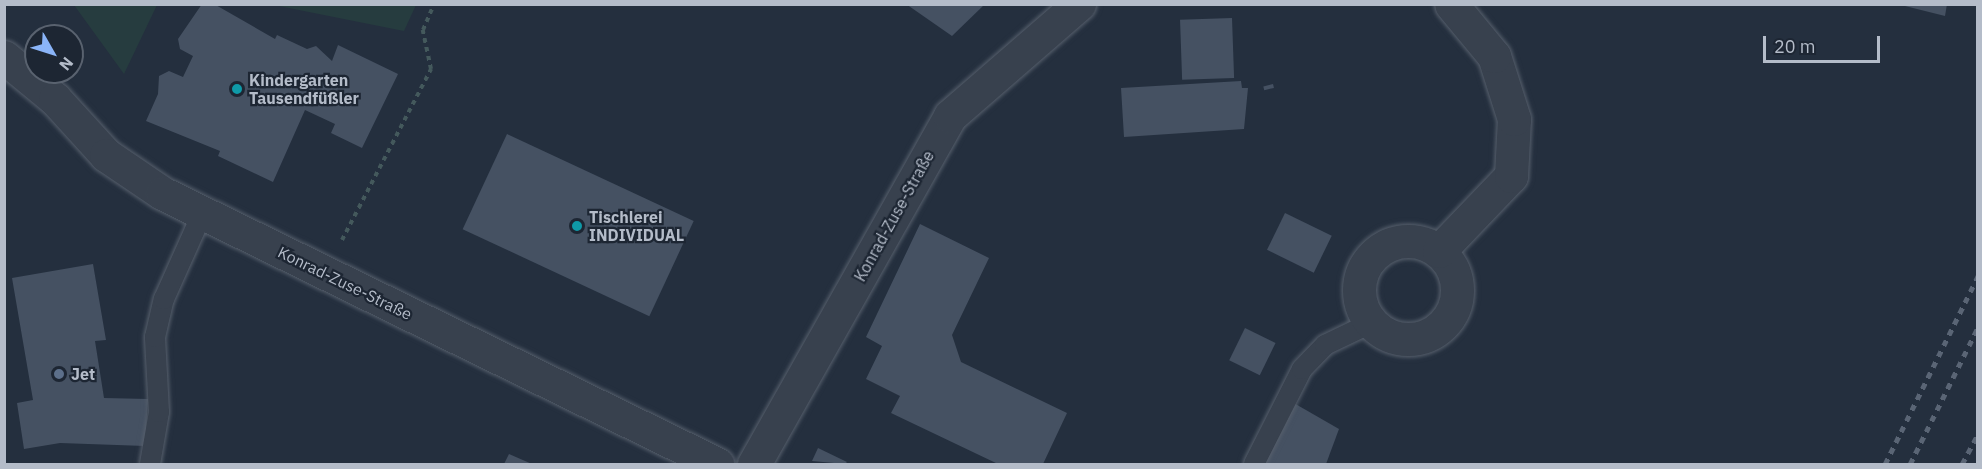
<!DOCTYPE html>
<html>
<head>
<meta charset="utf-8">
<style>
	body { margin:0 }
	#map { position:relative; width:1982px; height:469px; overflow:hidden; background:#242f3e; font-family:"IBM Plex Sans",sans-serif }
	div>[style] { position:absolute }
	.green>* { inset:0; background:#263c3f }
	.building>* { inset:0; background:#455162; transform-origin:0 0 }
	.path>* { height:4px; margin-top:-2px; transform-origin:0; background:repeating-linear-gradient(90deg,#44595c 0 4.5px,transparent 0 9px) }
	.roads { filter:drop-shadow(0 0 2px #565f6c) drop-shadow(0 0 2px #565f6c) }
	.lane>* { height:20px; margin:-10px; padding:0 10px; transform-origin:10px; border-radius:10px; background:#38414e }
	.street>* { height:33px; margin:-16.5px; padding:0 16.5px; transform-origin:16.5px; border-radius:16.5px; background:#38414e }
	.street>.ring { margin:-16.5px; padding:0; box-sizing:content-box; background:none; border:33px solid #38414e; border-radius:50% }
	.rail>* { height:4.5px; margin-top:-2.25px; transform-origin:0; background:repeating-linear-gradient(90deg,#5a6575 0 6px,transparent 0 12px) }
	.dots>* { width:16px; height:16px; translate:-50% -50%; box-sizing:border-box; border:3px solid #1d2633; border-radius:50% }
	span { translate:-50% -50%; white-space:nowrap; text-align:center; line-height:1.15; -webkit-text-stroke:4.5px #1d2633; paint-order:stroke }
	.poi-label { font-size:16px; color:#b4bcc9; font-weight:700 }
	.left { translate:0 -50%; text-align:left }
	.street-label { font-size:16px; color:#b4bcc9 }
	.frame { position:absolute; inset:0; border:6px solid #b4bcc9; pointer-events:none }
	.north { position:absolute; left:24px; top:24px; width:60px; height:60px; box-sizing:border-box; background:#1d2633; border:2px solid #59626f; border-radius:50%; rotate:129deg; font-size:16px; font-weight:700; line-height:24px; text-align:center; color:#b4bcc9 }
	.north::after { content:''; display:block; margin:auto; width:21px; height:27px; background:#8ab4f8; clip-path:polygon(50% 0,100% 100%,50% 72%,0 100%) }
	.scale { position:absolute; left:1763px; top:36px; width:117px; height:27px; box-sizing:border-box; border:3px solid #b4bcc9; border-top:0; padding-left:8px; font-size:18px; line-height:21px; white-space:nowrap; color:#b4bcc9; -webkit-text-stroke:4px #1d2633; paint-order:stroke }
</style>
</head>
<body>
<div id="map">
	<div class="green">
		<i style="clip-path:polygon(74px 5px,157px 5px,124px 74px)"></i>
		<i style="clip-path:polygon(274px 5px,416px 4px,416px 5px,404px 31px)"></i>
	</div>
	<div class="building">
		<i style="clip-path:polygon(202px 4px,214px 4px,275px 39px,277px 35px,307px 49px,316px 46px,332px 61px,338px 45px,398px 74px,362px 148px,331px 133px,335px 124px,305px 110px,273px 182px,218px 156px,220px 151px,146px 121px,158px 94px,159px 76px,169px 71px,183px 77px,193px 56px,180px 49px,178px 39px)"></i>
		<i style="clip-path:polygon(906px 4px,985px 4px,952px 36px)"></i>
		<i style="clip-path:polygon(1897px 4px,1947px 4px,1945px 16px)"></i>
		<i style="left:1232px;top:18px;width:60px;height:52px;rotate:88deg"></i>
		<i style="clip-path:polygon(1241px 81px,1242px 88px,1248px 88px,1244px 129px,1124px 137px,1121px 88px)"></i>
		<i style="left:1273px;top:84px;width:4px;height:10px;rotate:76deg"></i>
		<i style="left:507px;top:134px;width:206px;height:105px;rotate:25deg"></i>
		<i style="left:1285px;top:213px;width:52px;height:41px;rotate:26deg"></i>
		<i style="clip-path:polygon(920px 224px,989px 258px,952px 335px,961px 362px,1067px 413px,1043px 464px,998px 464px,891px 413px,900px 396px,866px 379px,882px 346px,866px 337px)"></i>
		<i style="clip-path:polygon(93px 264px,106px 340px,95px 341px,104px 398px,148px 399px,145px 446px,60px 443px,24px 449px,17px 403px,33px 400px,12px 278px)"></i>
		<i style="left:1245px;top:328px;width:34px;height:36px;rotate:26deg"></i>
		<i style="clip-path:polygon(1292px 402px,1339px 429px,1326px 464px,1262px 464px)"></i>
		<i style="clip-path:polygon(818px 448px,847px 462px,845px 464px,812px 461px)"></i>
		<i style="clip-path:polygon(509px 454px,532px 464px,504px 464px)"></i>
	</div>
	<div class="path">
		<i style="left:342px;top:240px;width:193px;rotate:-62.5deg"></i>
		<i style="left:431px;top:69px;width:40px;rotate:-102deg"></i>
		<i style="left:423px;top:30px;width:28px;rotate:-67deg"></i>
	</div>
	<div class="roads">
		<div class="lane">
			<i style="left:150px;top:464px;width:53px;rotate:-80.2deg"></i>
			<i style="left:159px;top:412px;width:75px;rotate:-93.1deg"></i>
			<i style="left:155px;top:337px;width:39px;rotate:-77deg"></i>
			<i style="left:164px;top:299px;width:95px;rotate:-65.9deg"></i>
			<i style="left:1254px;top:464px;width:106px;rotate:-63.2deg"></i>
			<i style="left:1302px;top:369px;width:33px;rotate:-46deg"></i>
			<i style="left:1325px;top:345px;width:51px;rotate:-25.6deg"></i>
		</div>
		<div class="street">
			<i style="left:4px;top:57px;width:66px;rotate:39.5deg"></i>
			<i style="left:55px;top:99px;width:76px;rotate:47.7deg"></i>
			<i style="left:106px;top:155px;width:68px;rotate:34.2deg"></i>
			<i style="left:162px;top:193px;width:618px;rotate:26.03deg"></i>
			<i class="ring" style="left:1359px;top:241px;width:65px;height:65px"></i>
			<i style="left:1439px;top:251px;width:104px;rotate:-46.2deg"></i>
			<i style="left:1511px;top:176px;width:57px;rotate:-87deg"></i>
			<i style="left:1514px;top:119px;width:66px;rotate:-107.6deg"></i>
			<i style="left:1494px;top:56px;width:67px;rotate:-129.6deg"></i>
			<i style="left:754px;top:464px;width:399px;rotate:-60.6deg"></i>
			<i style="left:950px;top:116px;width:171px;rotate:-41deg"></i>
		</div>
	</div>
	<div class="rail">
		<i style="left:1885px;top:464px;width:210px;rotate:-63.7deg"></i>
		<i style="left:1910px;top:464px;width:153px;rotate:-63.6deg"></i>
		<i style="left:1962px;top:464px;width:34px;rotate:-62deg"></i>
	</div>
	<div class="dots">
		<i style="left:237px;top:89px;background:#0f9aa8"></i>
		<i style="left:577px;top:226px;background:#0f9aa8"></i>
		<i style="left:59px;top:374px;background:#5c6f8a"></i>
	</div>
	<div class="poi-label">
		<span class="left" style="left:249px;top:89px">Kindergarten<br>Tausendfüßler</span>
		<span class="left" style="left:589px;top:226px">Tischlerei<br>INDIVIDUAL</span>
		<span class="left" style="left:71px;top:374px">Jet</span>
	</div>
	<div class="street-label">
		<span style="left:894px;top:216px;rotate:-61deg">Konrad-Zuse-Straße</span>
		<span style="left:345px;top:283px;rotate:26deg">Konrad-Zuse-Straße</span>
	</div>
	<div class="frame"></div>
	<div class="north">N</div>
	<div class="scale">20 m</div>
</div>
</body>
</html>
